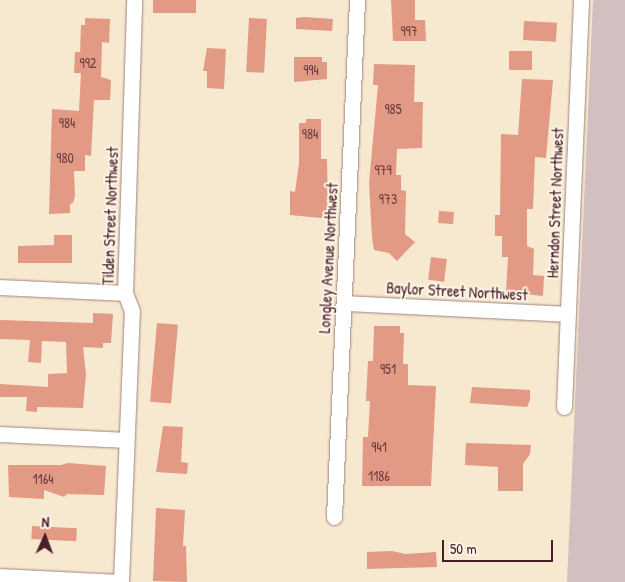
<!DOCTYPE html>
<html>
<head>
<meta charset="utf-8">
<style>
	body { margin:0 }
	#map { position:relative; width:625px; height:582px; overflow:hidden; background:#f7e8d0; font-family:"Patrick Hand",sans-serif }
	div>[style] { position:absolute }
	.industrial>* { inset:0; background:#d2bfbf }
	.building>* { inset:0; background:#e29a85; transform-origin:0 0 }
	.roads { filter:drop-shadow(0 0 1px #a0847e) drop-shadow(0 0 1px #a0847e) }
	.street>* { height:15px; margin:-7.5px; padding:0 7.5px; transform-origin:7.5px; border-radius:7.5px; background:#fff }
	span { translate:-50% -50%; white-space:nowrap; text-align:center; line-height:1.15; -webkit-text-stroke:4px #fcf5e5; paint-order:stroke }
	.number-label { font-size:14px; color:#703e42 }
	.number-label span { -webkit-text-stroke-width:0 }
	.street-label { font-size:16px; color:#4a1f2b }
	.north { position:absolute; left:20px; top:512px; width:50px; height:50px; -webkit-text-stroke:4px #fcf5e5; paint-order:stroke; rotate:2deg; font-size:14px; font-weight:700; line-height:20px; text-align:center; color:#4a1f2b }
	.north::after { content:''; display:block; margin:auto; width:18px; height:22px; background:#4a1f2b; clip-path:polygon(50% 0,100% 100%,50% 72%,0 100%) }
	.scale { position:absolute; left:442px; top:540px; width:111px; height:22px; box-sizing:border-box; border:2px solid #4a1f2b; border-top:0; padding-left:6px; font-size:15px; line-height:18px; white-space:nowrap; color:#4a1f2b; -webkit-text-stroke:4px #fcf5e5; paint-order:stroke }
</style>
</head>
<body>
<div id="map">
	<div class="industrial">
		<i style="clip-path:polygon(593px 0,625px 0,625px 582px,567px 582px)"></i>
	</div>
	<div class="building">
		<i style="left:153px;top:0;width:43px;height:13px"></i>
		<i style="clip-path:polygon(391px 0,415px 0,415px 20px,425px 20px,426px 41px,393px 41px)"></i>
		<i style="clip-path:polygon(304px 17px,333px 19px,332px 31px,296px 29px,296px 18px)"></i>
		<i style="clip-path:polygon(85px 18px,110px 19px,109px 43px,102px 42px,101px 77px,111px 80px,110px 100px,94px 100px,91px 156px,85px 155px,85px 171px,74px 171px,75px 196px,73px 203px,70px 204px,70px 213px,49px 214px,52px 109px,79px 111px,81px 73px,74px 73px,75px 52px,80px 52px,81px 25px,85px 25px)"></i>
		<i style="left:249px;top:18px;width:18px;height:54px;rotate:3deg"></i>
		<i style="left:524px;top:21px;width:33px;height:19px;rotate:3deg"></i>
		<i style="clip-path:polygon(207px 48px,226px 49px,224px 89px,207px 88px,207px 71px,203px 71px)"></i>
		<i style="left:509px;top:51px;width:23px;height:19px"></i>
		<i style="clip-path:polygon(294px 57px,322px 57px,322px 62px,327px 62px,327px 79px,294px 82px)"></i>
		<i style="clip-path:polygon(374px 64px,415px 65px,414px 102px,423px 102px,422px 148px,397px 149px,396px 175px,401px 175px,401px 190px,406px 191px,405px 234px,415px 242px,397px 261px,389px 253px,374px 250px,372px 238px,369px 183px,378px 85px,373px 85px)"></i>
		<i style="clip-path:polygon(522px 79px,553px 80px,546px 158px,535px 157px,533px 209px,527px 209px,527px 246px,534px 249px,533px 275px,544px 276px,543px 296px,506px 292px,508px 257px,502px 257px,502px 236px,495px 236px,495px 215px,500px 215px,501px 134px,518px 135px)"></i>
		<i style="clip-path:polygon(306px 119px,321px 119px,321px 159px,327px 159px,328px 216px,321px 218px,290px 215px,290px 191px,295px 192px,299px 163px,299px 123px,306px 123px)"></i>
		<i style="left:439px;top:211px;width:15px;height:12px;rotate:4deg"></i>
		<i style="clip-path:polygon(54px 235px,72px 235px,72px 263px,18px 263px,18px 246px,54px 245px)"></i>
		<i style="left:431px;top:257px;width:16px;height:23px;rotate:7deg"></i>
		<i style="clip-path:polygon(93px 313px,113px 314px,111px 343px,103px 343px,103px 348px,83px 347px,86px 374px,83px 408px,37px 407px,37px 412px,26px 411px,27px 397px,0 397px,0 384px,48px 387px,48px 374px,67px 373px,66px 342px,42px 341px,41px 363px,28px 362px,30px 340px,0 339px,0 320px,93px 323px)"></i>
		<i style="left:157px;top:323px;width:21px;height:79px;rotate:5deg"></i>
		<i style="clip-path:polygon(374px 326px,400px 326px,400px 333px,404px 333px,403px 364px,408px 364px,408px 385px,436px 386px,431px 486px,362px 486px,363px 437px,368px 437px,370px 401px,366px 401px,368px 361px,373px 361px)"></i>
		<i style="clip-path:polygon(472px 387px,530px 390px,530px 400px,527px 407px,470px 403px)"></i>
		<i style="clip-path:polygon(163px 426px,183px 427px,181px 462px,188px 463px,187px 474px,156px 472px)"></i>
		<i style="clip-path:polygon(466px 443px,531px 445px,530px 454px,523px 464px,523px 491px,498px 491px,498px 467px,465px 465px)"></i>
		<i style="clip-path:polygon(68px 463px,106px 466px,104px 495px,67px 494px,64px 497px,44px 490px,44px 499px,9px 497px,8px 465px,61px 465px)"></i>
		<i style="clip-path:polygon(156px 508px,185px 510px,183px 546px,186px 546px,187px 582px,153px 581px)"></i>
		<i style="left:32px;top:526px;width:45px;height:13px;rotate:3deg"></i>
		<i style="clip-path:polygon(392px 551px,405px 554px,436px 552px,437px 567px,367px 569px,367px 552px)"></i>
	</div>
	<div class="roads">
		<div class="street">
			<i style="left:0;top:287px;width:125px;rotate:2.7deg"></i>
			<i style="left:344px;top:303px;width:224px;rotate:2.8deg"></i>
			<i style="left:564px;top:407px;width:407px;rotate:-87.6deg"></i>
			<i style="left:0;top:434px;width:126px;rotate:2.7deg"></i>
			<i style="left:334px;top:517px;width:518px;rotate:-87.45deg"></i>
			<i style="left:0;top:576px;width:118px;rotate:2.9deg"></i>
			<i style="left:121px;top:582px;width:271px;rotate:-87.7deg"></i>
			<i style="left:132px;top:311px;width:19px;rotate:-111deg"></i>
			<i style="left:125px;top:293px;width:293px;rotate:-88.2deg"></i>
		</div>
	</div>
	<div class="number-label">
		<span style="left:409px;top:31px">997</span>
		<span style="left:88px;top:63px">992</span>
		<span style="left:311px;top:70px">994</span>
		<span style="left:393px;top:109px">985</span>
		<span style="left:67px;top:123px">984</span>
		<span style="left:310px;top:134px">984</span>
		<span style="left:65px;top:158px">980</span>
		<span style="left:383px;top:170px">979</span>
		<span style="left:388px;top:199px">973</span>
		<span style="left:388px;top:369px">951</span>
		<span style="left:379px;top:447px">941</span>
		<span style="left:379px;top:476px">1186</span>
		<span style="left:43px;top:479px">1164</span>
	</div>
	<div class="street-label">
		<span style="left:555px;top:203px;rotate:-88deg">Herndon Street Northwest</span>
		<span style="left:110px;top:216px;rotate:-88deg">Tilden Street Northwest</span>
		<span style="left:328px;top:258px;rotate:-87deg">Longley Avenue Northwest</span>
		<span style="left:457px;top:291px;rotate:3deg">Baylor Street Northwest</span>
	</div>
	<div class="north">N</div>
	<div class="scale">50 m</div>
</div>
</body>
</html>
